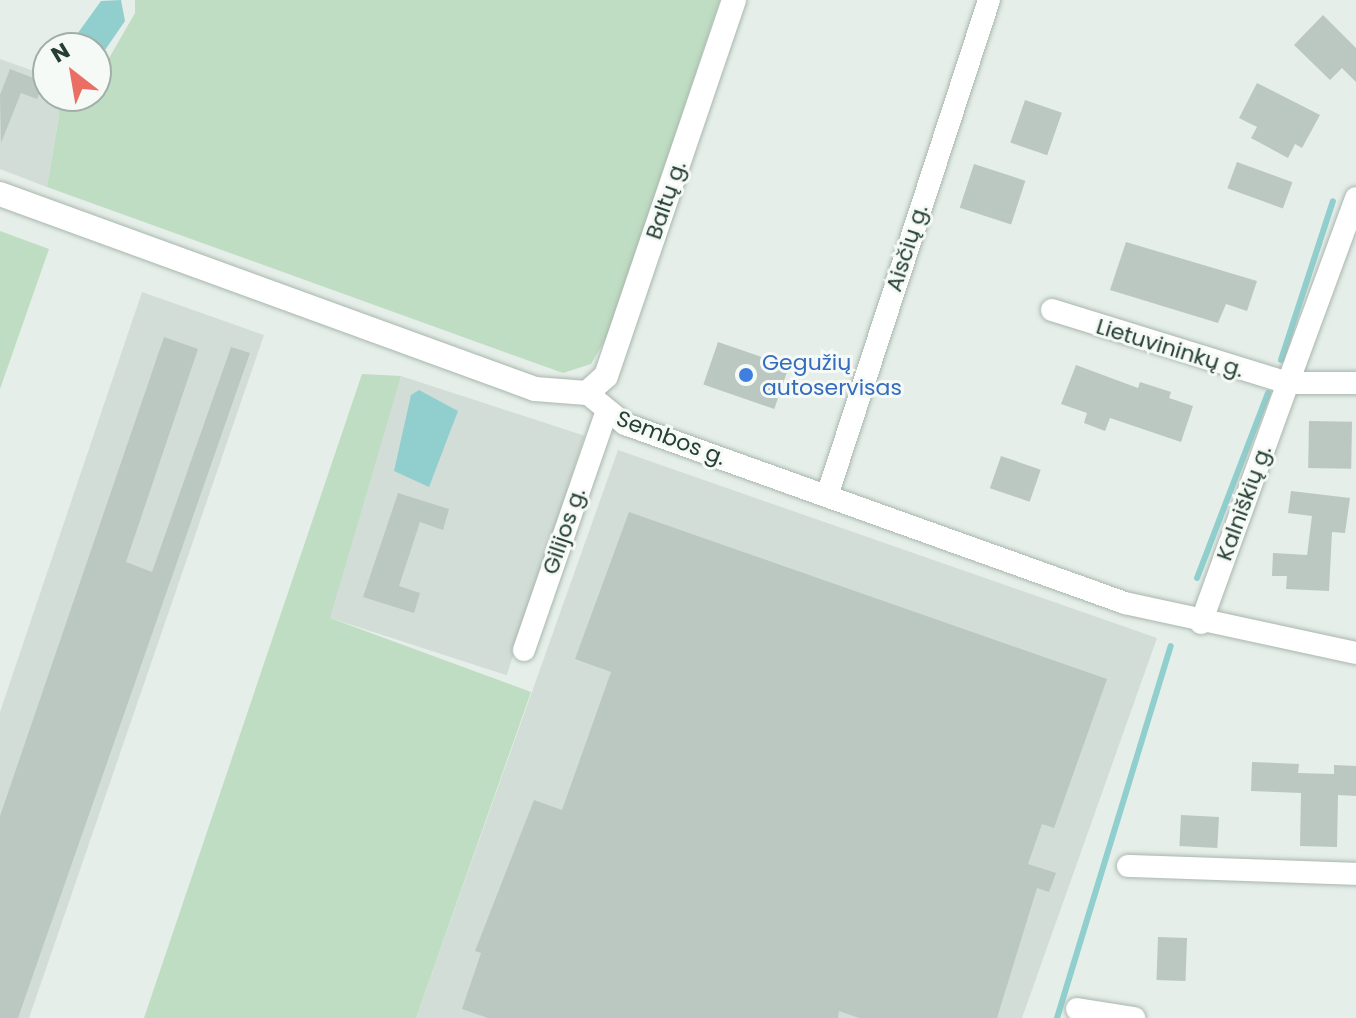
<!DOCTYPE html>
<html>
<head>
<meta charset="utf-8">
<style>
	body { margin:0 }
	#map { position:relative; width:1356px; height:1018px; overflow:hidden; background:#e5eee8; font-family:Poppins,sans-serif }
	div>[style] { position:absolute }
	.built>* { inset:0; background:#d3ddd7; transform-origin:0 0 }
	.green>* { inset:0; background:#bfddc2 }
	.water>* { inset:0; background:#90cfce }
	.stream>* { height:6px; margin:-3px; padding:0 3px; transform-origin:3px; border-radius:3px; background:#90cfce }
	.building>* { inset:0; background:#bac8c1; transform-origin:0 0 }
	.roads { filter:drop-shadow(0 0 2px #a8b6ae) drop-shadow(0 0 2px #a8b6ae) }
	.street>* { height:22px; margin:-11px; padding:0 11px; transform-origin:11px; border-radius:11px; background:#fff }
	.secondary>* { height:24px; margin:-12px; padding:0 12px; transform-origin:12px; border-radius:12px; background:#fff }
	.dots>* { width:22px; height:22px; translate:-50% -50%; box-sizing:border-box; border:4px solid #f6faf7; border-radius:50% }
	span { translate:-50% -50%; white-space:nowrap; text-align:center; line-height:1.15; -webkit-text-stroke:6px #f6faf7; paint-order:stroke }
	.street-label { font-size:22px; color:#253f33 }
	.shop-label { font-size:22px; color:#366cbe }
	.left { translate:0 -50%; text-align:left }
	.north { position:absolute; left:32px; top:32px; width:80px; height:80px; box-sizing:border-box; background:#f6faf7; border:2px solid #a2afa9; border-radius:50%; rotate:329deg; font-size:22px; font-weight:700; line-height:32px; text-align:center; color:#253f33 }
	.north::after { content:''; display:block; margin:auto; width:28px; height:36px; background:#eb6e65; clip-path:polygon(50% 0,100% 100%,50% 72%,0 100%) }
</style>
</head>
<body>
<div id="map">
	<div class="built">
		<i style="clip-path:polygon(0 59px,48px 76px,48px 96px,56px 96px,59px 114px,47px 187px,0 169px)"></i>
		<i style="clip-path:polygon(142px 292px,264px 335px,29px 1018px,0 1018px,0 712px)"></i>
		<i style="left:401px;top:376px;width:193px;height:252px;rotate:18deg"></i>
		<i style="clip-path:polygon(618px 450px,1157px 638px,1022px 1018px,416px 1018px)"></i>
	</div>
	<div class="green">
		<i style="clip-path:polygon(135px 0,720px 0,608px 335px,591px 364px,563px 373px,47px 187px,59px 115px,56px 96px,96px 96px,96px 64px,108px 60px,135px 13px)"></i>
		<i style="clip-path:polygon(0 231px,49px 249px,0 389px)"></i>
		<i style="clip-path:polygon(362px 374px,401px 376px,330px 618px,531px 692px,416px 1018px,144px 1018px)"></i>
	</div>
	<div class="water">
		<i style="clip-path:polygon(121px 0,125px 21px,105px 50px,97px 56px,96px 48px,77px 47px,75px 37px,101px 1px)"></i>
		<i style="clip-path:polygon(419px 390px,458px 411px,429px 487px,394px 471px,411px 395px)"></i>
	</div>
	<div class="stream">
		<i style="left:1281px;top:360px;width:167px;rotate:-71.9deg"></i>
		<i style="left:1197px;top:578px;width:198px;rotate:-69deg"></i>
		<i style="left:1057px;top:1018px;width:389px;rotate:-73deg"></i>
	</div>
	<div class="building">
		<i style="clip-path:polygon(1323px 15px,1356px 48px,1356px 82px,1342px 68px,1330px 80px,1294px 45px)"></i>
		<i style="clip-path:polygon(10px 69px,44px 82px,37px 99px,21px 93px,1px 143px,0 95px)"></i>
		<i style="clip-path:polygon(1257px 83px,1320px 115px,1302px 148px,1295px 144px,1288px 158px,1251px 138px,1257px 127px,1239px 118px)"></i>
		<i style="left:1025px;top:100px;width:39px;height:45px;rotate:19deg"></i>
		<i style="left:1237px;top:162px;width:59px;height:28px;rotate:20deg"></i>
		<i style="left:974px;top:164px;width:54px;height:46px;rotate:18deg"></i>
		<i style="clip-path:polygon(1126px 242px,1257px 281px,1247px 311px,1226px 304px,1218px 323px,1110px 290px)"></i>
		<i style="clip-path:polygon(164px 337px,198px 349px,126px 562px,152px 572px,231px 347px,250px 353px,18px 1018px,0 1018px,0 816px)"></i>
		<i style="left:718px;top:342px;width:75px;height:45px;rotate:19deg"></i>
		<i style="clip-path:polygon(1076px 365px,1138px 388px,1140px 382px,1171px 392px,1169px 398px,1193px 406px,1181px 442px,1110px 418px,1105px 431px,1084px 423px,1087px 413px,1061px 404px)"></i>
		<i style="left:1309px;top:421px;width:43px;height:47px;rotate:1deg"></i>
		<i style="left:1001px;top:456px;width:42px;height:34px;rotate:19deg"></i>
		<i style="clip-path:polygon(1291px 491px,1350px 498px,1345px 533px,1332px 532px,1329px 591px,1286px 589px,1287px 576px,1272px 576px,1273px 553px,1307px 555px,1312px 516px,1288px 513px)"></i>
		<i style="clip-path:polygon(398px 493px,449px 509px,443px 530px,420px 522px,399px 586px,420px 593px,414px 613px,363px 597px)"></i>
		<i style="clip-path:polygon(629px 512px,1107px 679px,1054px 828px,1042px 824px,1028px 864px,1056px 873px,1049px 892px,1037px 888px,997px 1018px,859px 1018px,839px 1011px,838px 1018px,488px 1018px,462px 1009px,481px 953px,475px 951px,534px 800px,562px 810px,611px 672px,575px 659px)"></i>
		<i style="clip-path:polygon(1252px 762px,1299px 764px,1298px 773px,1334px 774px,1334px 765px,1356px 766px,1356px 796px,1338px 795px,1337px 847px,1300px 846px,1301px 793px,1251px 791px)"></i>
		<i style="left:1181px;top:815px;width:38px;height:31px;rotate:3deg"></i>
		<i style="left:1158px;top:937px;width:29px;height:43px;rotate:2deg"></i>
	</div>
	<div class="roads">
		<div class="street">
			<i style="left:1052px;top:310px;width:247px;rotate:17.2deg"></i>
			<i style="left:1288px;top:383px;width:197px;rotate:-69.8deg"></i>
			<i style="left:587px;top:393px;width:49px;rotate:39.2deg"></i>
			<i style="left:625px;top:424px;width:531px;rotate:19.7deg"></i>
			<i style="left:1125px;top:603px;width:236px;rotate:12.2deg"></i>
			<i style="left:827px;top:496px;width:522px;rotate:-71.91deg"></i>
			<i style="left:1201px;top:623px;width:255px;rotate:-70.1deg"></i>
			<i style="left:1288px;top:383px;width:68px"></i>
			<i style="left:524px;top:650px;width:251px;rotate:-70.9deg"></i>
			<i style="left:1128px;top:866px;width:228px;rotate:2deg"></i>
			<i style="left:1077px;top:1009px;width:58px;rotate:9deg"></i>
		</div>
		<div class="secondary">
			<i style="left:0;top:194px;width:569px;rotate:20.03deg"></i>
			<i style="left:535px;top:389px;width:52px;rotate:4.4deg"></i>
			<i style="left:587px;top:393px;width:25px;rotate:-42deg"></i>
			<i style="left:606px;top:376px;width:397px;rotate:-71.2deg"></i>
		</div>
	</div>
	<div class="dots">
		<i style="left:746px;top:375px;background:#3f7fe0"></i>
	</div>
	<div class="street-label">
		<span style="left:666px;top:200px;rotate:-71deg">Baltų g.</span>
		<span style="left:907px;top:248px;rotate:-72deg">Aisčių g.</span>
		<span style="left:1170px;top:348px;rotate:17deg">Lietuvininkų g.</span>
		<span style="left:671px;top:438px;rotate:21deg">Sembos g.</span>
		<span style="left:1244px;top:503px;rotate:-70deg">Kalniškių g.</span>
		<span style="left:564px;top:531px;rotate:-71deg">Gilijos g.</span>
	</div>
	<div class="shop-label">
		<span class="left" style="left:762px;top:375px">Gegužių<br>autoservisas</span>
	</div>
	<div class="north">N</div>
</div>
</body>
</html>
